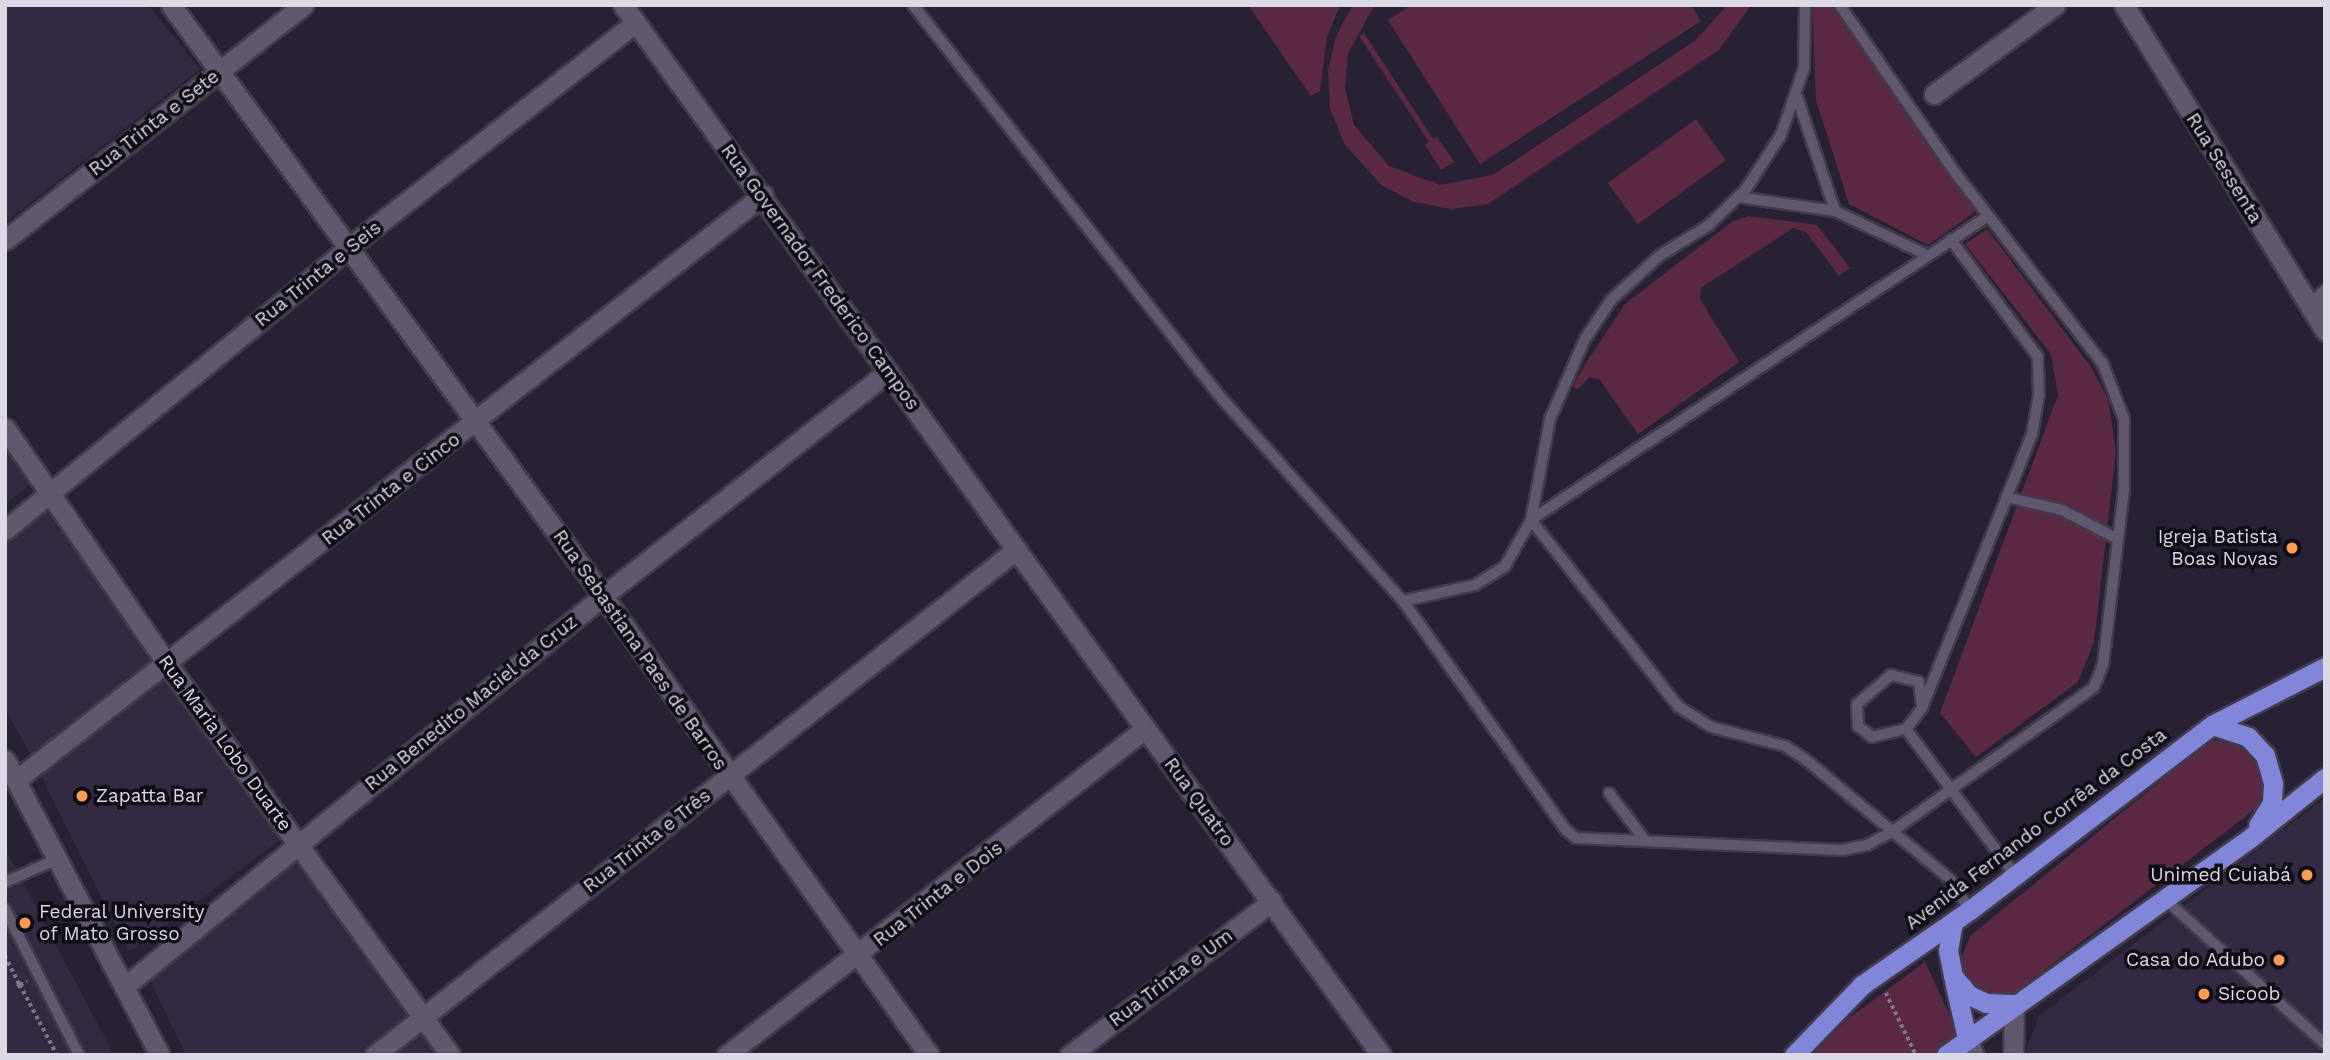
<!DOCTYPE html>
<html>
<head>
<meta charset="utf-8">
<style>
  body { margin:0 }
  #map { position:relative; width:2330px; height:1060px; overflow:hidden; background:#282035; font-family:"Work Sans",sans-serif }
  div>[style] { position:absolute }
  .built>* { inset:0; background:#332943 }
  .green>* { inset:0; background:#5b2944; transform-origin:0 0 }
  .path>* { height:3.5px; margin-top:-1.75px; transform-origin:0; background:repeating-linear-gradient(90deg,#7e7789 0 3.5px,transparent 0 7px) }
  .roads { filter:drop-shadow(2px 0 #423b4c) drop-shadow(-2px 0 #423b4c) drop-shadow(0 2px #423b4c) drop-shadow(0 -2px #423b4c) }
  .service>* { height:10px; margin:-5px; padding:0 5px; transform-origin:5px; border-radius:5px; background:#615870 }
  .minor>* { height:19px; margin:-9.5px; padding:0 9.5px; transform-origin:9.5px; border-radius:9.5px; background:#615870 }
  .tertiary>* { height:19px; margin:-9.5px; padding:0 9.5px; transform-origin:9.5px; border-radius:9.5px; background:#615870 }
  .secondary>* { height:19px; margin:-9.5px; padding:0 9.5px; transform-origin:9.5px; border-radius:9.5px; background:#615870 }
  .trunk>* { height:19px; margin:-9.5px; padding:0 9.5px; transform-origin:9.5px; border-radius:9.5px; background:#8286d9 }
  .dots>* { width:19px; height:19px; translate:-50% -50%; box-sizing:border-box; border:4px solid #0f0c15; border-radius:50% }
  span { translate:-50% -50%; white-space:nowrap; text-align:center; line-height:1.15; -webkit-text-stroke:7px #0f0c15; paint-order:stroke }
  .street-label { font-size:19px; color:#ddd8e6 }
  .poi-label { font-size:19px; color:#ddd8e6 }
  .right { translate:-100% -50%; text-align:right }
  .left { translate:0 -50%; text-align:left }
  .frame { position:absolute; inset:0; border:7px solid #ddd8e6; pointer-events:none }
</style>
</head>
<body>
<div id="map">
  <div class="built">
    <div style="clip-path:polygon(5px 5px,148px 5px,200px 69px,5px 223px)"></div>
    <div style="clip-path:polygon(5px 442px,33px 482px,5px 505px)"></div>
    <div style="clip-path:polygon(48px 502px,162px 666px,35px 762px,5px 709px,5px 536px)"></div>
    <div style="clip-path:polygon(170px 673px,284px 837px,129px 952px,41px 776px)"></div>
    <div style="clip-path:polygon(2325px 798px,2325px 1055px,2024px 1055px,2039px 1016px)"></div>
    <div style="clip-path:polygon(5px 848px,68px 968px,114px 1055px,5px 1055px)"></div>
    <div style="clip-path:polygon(300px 854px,415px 1018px,365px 1055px,186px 1055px,148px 976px)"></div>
    <div style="clip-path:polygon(425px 1022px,447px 1055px,385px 1055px)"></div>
  </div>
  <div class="green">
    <div style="clip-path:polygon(1248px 5px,1340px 5px,1327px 37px,1320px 91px,1311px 96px)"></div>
    <div style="clip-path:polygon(1353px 5px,1375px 5px,1348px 53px,1345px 89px,1354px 125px,1389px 166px,1440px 185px,1493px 175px,1696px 40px,1727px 5px,1751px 5px,1719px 50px,1488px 204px,1451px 209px,1414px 202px,1381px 185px,1344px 143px,1330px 108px,1328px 70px,1337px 34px)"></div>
    <div style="clip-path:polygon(1411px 5px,1691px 5px,1701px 21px,1480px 164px,1388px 20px)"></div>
    <div style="clip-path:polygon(1812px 5px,1833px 5px,1975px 212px,1928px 245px,1849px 204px,1816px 100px)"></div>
    <div style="clip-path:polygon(1364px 33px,1433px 139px,1437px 137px,1454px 162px,1441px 170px,1425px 145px,1429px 142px,1359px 36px)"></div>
    <div style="left:1696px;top:119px;width:51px;height:109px;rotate:54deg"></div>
    <div style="clip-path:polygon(1749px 216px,1817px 225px,1850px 268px,1839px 276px,1806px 232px,1793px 228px,1701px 288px,1700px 299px,1739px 362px,1638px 434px,1599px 379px,1590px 377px,1577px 390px,1573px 386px,1584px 366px,1625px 304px,1733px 221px)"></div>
    <div style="clip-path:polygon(1987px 229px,2091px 367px,2108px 399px,2116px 451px,2094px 642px,2078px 682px,1976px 757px,1940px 713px,2058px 395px,2051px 354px,1965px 244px)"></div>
    <div style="clip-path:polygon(2225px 740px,2244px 744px,2266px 772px,2262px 804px,2013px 994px,1980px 995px,1962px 975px,1959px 964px,1970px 936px,2210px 741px)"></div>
    <div style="clip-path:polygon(1925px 962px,1961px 1040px,1939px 1055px,1812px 1055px,1849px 1018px)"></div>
  </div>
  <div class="path">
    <div style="left:5px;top:956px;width:33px;rotate:63deg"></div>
    <div style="left:20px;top:985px;width:8px;rotate:-30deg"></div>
    <div style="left:17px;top:987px;width:4px;rotate:-34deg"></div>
    <div style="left:20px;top:985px;width:79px;rotate:62.1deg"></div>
    <div style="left:1886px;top:993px;width:69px;rotate:64.2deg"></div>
  </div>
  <div class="roads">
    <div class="service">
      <div style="left:913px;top:5px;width:492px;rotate:51.9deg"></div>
      <div style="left:1216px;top:392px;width:280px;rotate:48.2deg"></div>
      <div style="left:1403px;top:601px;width:281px;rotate:54.6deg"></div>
      <div style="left:1566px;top:830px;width:13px;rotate:39deg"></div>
      <div style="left:1576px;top:838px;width:266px;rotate:2.6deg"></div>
      <div style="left:1842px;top:850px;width:25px;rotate:-11deg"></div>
      <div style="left:1867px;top:845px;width:30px;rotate:-28deg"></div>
      <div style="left:1893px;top:831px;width:247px;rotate:-35.6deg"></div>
      <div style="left:2094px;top:687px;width:24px;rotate:-68deg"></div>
      <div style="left:2103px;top:665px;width:178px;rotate:-83.2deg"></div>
      <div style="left:2124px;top:488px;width:69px;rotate:-90deg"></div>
      <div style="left:2124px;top:419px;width:59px;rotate:-110.9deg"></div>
      <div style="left:2103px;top:364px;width:240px;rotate:-127.7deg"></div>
      <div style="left:1956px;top:174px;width:205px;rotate:-124.5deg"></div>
      <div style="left:1738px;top:197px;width:98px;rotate:8.2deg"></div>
      <div style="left:1835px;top:211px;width:120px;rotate:-108.4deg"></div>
      <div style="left:1835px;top:211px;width:102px;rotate:25.6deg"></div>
      <div style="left:2006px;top:497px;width:57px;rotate:13.1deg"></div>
      <div style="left:2062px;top:510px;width:63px;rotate:27.4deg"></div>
      <div style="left:1403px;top:601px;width:74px;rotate:-12.5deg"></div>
      <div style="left:1475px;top:585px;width:36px;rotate:-32deg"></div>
      <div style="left:1505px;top:566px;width:53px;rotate:-60.5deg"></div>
      <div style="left:1531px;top:520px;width:103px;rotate:-79.3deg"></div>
      <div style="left:1550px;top:419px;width:87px;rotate:-66.4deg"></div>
      <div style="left:1585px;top:339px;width:47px;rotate:-56.3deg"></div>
      <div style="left:1611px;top:300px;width:65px;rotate:-42.5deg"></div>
      <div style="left:1659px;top:256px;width:59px;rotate:-31.8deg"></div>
      <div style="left:1709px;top:225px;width:52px;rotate:-44.2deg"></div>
      <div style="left:1746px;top:189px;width:64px;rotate:-57.1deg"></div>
      <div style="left:1781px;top:135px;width:71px;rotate:-71.1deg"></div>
      <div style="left:1804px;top:68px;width:63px;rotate:-89.1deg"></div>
      <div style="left:1891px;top:675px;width:29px;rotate:14deg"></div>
      <div style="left:1919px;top:682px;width:26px;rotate:83deg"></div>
      <div style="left:1922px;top:708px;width:26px;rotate:127deg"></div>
      <div style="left:1906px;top:729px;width:35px;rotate:167deg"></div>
      <div style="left:1872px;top:737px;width:18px;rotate:-142deg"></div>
      <div style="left:1858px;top:726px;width:22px;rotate:-93deg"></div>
      <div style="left:1857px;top:704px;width:45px;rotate:-40.5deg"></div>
      <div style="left:1922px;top:708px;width:294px;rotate:-68.1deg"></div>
      <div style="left:2032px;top:435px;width:42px;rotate:-80.3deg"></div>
      <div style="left:2039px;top:394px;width:37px;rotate:-92deg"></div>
      <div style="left:2038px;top:357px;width:146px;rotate:-126.6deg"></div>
      <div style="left:1906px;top:729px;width:182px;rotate:53.3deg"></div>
      <div style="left:1609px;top:793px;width:58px;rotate:52.7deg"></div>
      <div style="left:5px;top:882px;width:58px;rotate:-23.5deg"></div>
      <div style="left:2165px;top:899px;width:216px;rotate:42.2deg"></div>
      <div style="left:5px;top:909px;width:164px;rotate:63.1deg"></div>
      <div style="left:1970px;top:910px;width:37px;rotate:-123deg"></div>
      <div style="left:1950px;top:879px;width:188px;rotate:-140.4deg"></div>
      <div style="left:1805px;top:759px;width:24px;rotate:-147deg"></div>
      <div style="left:1785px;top:746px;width:76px;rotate:-165.6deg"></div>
      <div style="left:1711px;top:727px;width:39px;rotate:-148deg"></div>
      <div style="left:1678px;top:706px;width:237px;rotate:-128.3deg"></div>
      <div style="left:1531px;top:520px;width:549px;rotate:-33.63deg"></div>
    </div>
    <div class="minor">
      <div style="left:171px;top:5px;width:732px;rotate:53.83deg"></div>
      <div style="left:603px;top:596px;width:563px;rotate:54.62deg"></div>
      <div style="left:623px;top:5px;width:1295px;rotate:54.17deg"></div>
      <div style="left:2124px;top:5px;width:383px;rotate:58.3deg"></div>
      <div style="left:1934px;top:94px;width:150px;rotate:-36.3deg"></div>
      <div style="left:5px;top:240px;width:380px;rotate:-38.2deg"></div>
      <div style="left:2311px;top:309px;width:20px;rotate:-45deg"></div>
      <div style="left:5px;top:428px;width:288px;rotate:55.5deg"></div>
      <div style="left:168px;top:665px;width:481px;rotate:54.1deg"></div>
      <div style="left:5px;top:530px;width:445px;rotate:-39.4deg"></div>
      <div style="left:349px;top:247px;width:363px;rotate:-38.1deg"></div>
      <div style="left:16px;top:780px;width:949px;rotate:-38.07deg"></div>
      <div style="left:124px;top:987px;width:618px;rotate:-39.22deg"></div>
      <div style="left:603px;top:596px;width:362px;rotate:-38.2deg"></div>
      <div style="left:375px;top:1055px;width:817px;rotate:-38.24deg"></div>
      <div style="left:727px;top:1055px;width:531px;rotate:-37.97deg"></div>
      <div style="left:1070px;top:1055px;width:254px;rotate:-37.3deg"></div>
    </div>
    <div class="tertiary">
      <div style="left:5px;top:760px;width:333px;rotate:62.3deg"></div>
    </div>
    <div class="secondary">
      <div style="left:1967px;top:1038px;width:18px;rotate:68deg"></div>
      <div style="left:2013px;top:1055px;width:51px;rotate:-88.9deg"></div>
    </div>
    <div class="trunk">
      <div style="left:2212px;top:725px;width:38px;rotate:18deg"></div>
      <div style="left:2248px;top:737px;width:25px;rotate:47deg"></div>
      <div style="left:2265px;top:755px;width:29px;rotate:74deg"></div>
      <div style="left:2273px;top:783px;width:20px;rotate:93deg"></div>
      <div style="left:2272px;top:803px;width:26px;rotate:122deg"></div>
      <div style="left:1953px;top:922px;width:28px;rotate:100deg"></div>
      <div style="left:1948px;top:950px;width:26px;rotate:79deg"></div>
      <div style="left:1953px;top:976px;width:25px;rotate:50deg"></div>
      <div style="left:1969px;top:995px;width:19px;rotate:25deg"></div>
      <div style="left:1986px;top:1003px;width:28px;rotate:2deg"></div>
      <div style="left:1954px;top:981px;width:58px;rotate:77.2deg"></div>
      <div style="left:1794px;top:1055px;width:98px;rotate:-45.8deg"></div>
      <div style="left:1862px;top:985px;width:131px;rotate:-34.8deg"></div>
      <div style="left:1970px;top:910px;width:305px;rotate:-37.4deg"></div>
      <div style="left:2212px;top:725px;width:127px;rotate:-27.2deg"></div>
      <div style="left:1946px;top:1055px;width:374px;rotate:-35.5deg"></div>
      <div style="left:2250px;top:838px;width:96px;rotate:-38.7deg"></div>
    </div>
  </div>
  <div class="dots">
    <div style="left:2292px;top:548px;background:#fc9d53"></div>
    <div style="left:82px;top:796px;background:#fc9d53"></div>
    <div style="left:2307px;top:875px;background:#fc9d53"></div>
    <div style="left:25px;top:923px;background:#fc9d53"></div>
    <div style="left:2279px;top:960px;background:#fc9d53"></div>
    <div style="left:2204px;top:994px;background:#fc9d53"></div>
  </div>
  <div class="street-label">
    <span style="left:154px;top:123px;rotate:-38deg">Rua Trinta e Sete</span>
    <span style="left:2224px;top:168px;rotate:58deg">Rua Sessenta</span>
    <span style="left:318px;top:274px;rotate:-39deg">Rua Trinta e Seis</span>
    <span style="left:820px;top:277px;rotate:54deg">Rua Governador Frederico Campos</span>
    <span style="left:391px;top:489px;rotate:-38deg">Rua Trinta e Cinco</span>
    <span style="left:640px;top:650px;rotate:55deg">Rua Sebastiana Paes de Barros</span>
    <span style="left:471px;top:703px;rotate:-39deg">Rua Benedito Maciel da Cruz</span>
    <span style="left:225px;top:743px;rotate:54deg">Rua Maria Lobo Duarte</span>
    <span style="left:1199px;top:802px;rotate:54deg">Rua Quatro</span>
    <span style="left:2036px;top:829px;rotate:-37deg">Avenida Fernando Corrêa da Costa</span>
    <span style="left:647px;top:841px;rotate:-38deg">Rua Trinta e Três</span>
    <span style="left:938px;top:894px;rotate:-38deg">Rua Trinta e Dois</span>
    <span style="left:1171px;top:978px;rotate:-37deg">Rua Trinta e Um</span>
  </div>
  <div class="poi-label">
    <span class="right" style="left:2278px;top:548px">Igreja Batista<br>Boas Novas</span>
    <span class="left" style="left:96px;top:796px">Zapatta Bar</span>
    <span class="right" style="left:2291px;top:875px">Unimed Cuiabá</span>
    <span class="left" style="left:39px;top:923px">Federal University<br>of Mato Grosso</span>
    <span class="right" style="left:2265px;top:960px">Casa do Adubo</span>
    <span class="left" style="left:2218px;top:994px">Sicoob</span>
  </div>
  <div class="frame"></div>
</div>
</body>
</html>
